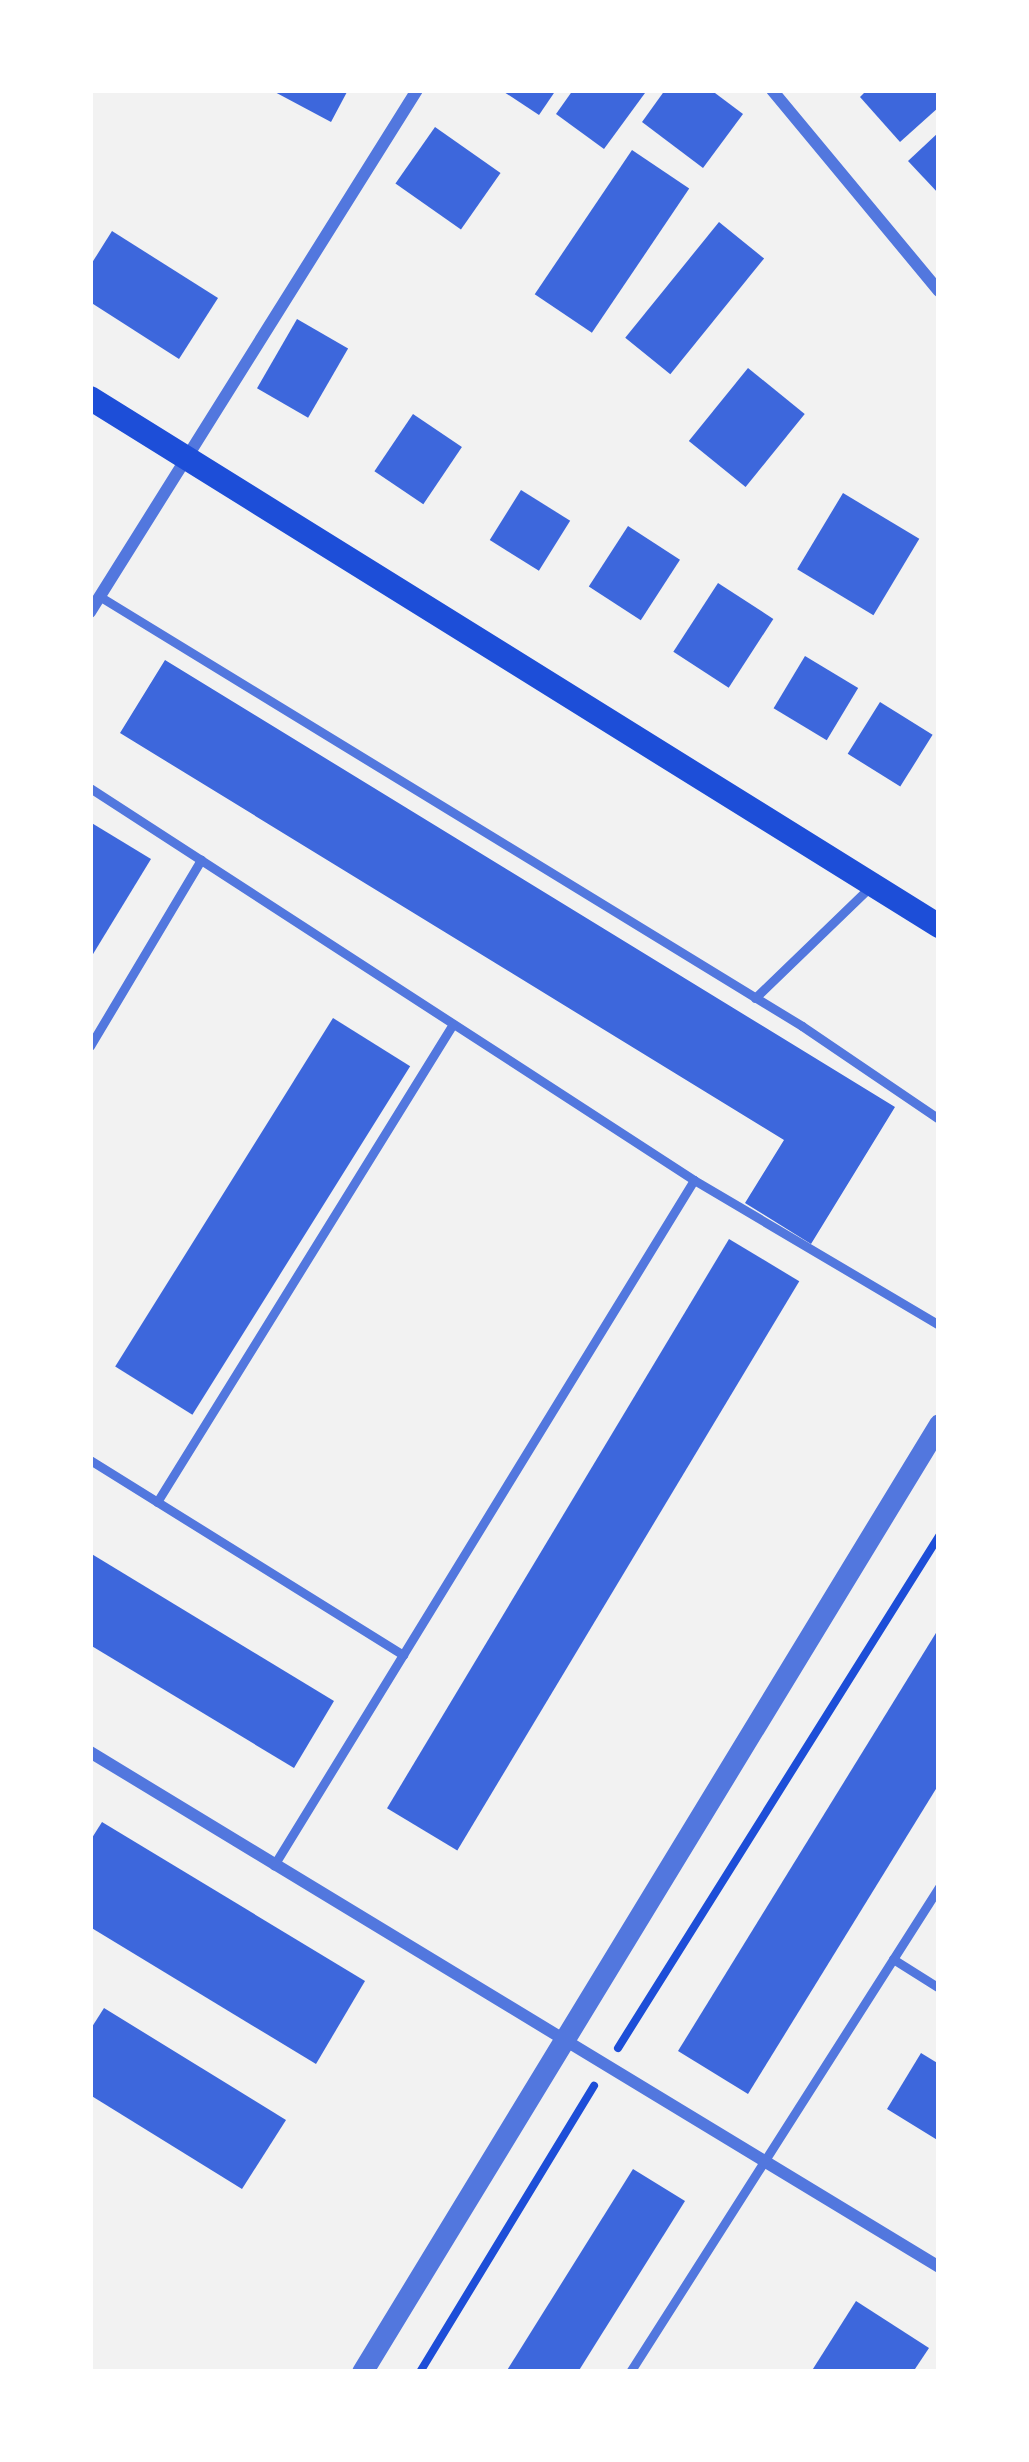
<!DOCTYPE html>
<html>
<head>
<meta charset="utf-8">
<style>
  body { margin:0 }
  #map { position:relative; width:1029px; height:2462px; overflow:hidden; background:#f2f2f2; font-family:"Alegreya Sans",sans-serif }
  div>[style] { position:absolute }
  .building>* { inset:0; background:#3d67dc; transform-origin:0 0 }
  .path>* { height:8px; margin:-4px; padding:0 4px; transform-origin:4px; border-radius:4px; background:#1d4ed8 }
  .service>* { height:9px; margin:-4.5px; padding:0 4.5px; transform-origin:4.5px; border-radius:4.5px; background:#5277de }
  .minor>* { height:12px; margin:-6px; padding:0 6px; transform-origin:6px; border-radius:6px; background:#5277de }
  .tertiary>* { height:21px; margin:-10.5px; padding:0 10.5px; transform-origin:10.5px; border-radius:10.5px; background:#5277de }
  .secondary>* { height:24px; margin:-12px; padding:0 12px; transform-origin:12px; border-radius:12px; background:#1d4ed8 }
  span { translate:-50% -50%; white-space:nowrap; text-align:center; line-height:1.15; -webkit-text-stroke:12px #fff; paint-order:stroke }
  .frame { position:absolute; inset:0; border:93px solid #fff; pointer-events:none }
</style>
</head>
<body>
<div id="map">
  <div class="building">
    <div style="clip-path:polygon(271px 90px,348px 90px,331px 122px)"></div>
    <div style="clip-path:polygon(501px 90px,556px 90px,539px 115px)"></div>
    <div style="clip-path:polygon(573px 90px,641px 90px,645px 93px,604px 149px,556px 114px)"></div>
    <div style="clip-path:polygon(665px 90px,711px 90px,743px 114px,703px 168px,642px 122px)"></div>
    <div style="clip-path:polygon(867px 90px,939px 90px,939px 107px,900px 142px,860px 97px)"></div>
    <div style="left:435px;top:127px;width:80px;height:69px;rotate:35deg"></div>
    <div style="clip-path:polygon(939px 132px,939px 194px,908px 161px)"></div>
    <div style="left:632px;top:150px;width:69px;height:174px;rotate:34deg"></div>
    <div style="left:719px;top:222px;width:58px;height:149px;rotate:39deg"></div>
    <div style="clip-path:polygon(112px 231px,218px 298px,179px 359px,90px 302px,90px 266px)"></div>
    <div style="left:297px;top:319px;width:59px;height:80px;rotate:30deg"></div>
    <div style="left:748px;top:368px;width:73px;height:94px;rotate:39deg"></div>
    <div style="left:413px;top:414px;width:59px;height:69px;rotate:34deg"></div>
    <div style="left:521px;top:490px;width:58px;height:59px;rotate:32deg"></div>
    <div style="left:843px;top:493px;width:89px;height:89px;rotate:31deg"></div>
    <div style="left:628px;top:526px;width:62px;height:72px;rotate:33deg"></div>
    <div style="left:718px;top:583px;width:66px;height:82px;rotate:33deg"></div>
    <div style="left:805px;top:656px;width:62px;height:61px;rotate:31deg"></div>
    <div style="clip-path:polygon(165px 660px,895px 1107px,811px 1244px,745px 1203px,784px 1140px,120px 733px)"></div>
    <div style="left:880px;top:702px;width:62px;height:61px;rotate:32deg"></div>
    <div style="clip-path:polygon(90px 822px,151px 859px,90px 959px)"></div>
    <div style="left:333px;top:1018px;width:91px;height:411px;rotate:32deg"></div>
    <div style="left:729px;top:1239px;width:82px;height:664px;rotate:31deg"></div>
    <div style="clip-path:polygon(90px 1553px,334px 1701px,294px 1768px,90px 1645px)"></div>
    <div style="clip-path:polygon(939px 1628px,939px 1784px,748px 2094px,678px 2051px)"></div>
    <div style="clip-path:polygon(102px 1822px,365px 1981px,316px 2064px,90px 1927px,90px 1841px)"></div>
    <div style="clip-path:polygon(104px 2008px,286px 2120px,242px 2189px,90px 2095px,90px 2030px)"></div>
    <div style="clip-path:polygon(921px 2053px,939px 2064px,939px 2141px,887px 2109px)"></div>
    <div style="clip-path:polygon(633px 2169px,685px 2201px,578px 2372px,506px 2372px)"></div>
    <div style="clip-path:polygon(856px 2301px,929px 2348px,913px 2372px,811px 2372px)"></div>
  </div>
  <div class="path">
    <div style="left:618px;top:2048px;width:604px;rotate:-57.91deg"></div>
    <div style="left:420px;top:2372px;width:335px;rotate:-58.7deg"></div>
  </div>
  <div class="service">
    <div style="left:99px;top:596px;width:824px;rotate:31.45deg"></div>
    <div style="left:802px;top:1026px;width:166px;rotate:34.2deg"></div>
    <div style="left:90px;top:788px;width:720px;rotate:32.98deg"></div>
    <div style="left:694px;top:1180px;width:804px;rotate:121.51deg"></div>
    <div style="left:755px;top:998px;width:158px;rotate:-44deg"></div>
    <div style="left:90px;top:1046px;width:217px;rotate:-59.2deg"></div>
    <div style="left:694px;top:1180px;width:285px;rotate:30.6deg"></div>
    <div style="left:90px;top:1460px;width:369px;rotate:31.9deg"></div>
    <div style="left:157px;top:1502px;width:562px;rotate:-58.23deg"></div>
    <div style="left:893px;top:1959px;width:54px;rotate:32.2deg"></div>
    <div style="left:630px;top:2372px;width:575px;rotate:-57.5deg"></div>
  </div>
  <div class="minor">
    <div style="left:772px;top:90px;width:261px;rotate:50.3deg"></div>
    <div style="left:90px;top:612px;width:616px;rotate:-57.94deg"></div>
    <div style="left:90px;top:1752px;width:993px;rotate:31.24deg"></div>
  </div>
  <div class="tertiary">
    <div style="left:362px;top:2372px;width:1110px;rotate:-58.67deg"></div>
  </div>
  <div class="secondary">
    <div style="left:90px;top:398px;width:1000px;rotate:31.88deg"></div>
  </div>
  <div class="frame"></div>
</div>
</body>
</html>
